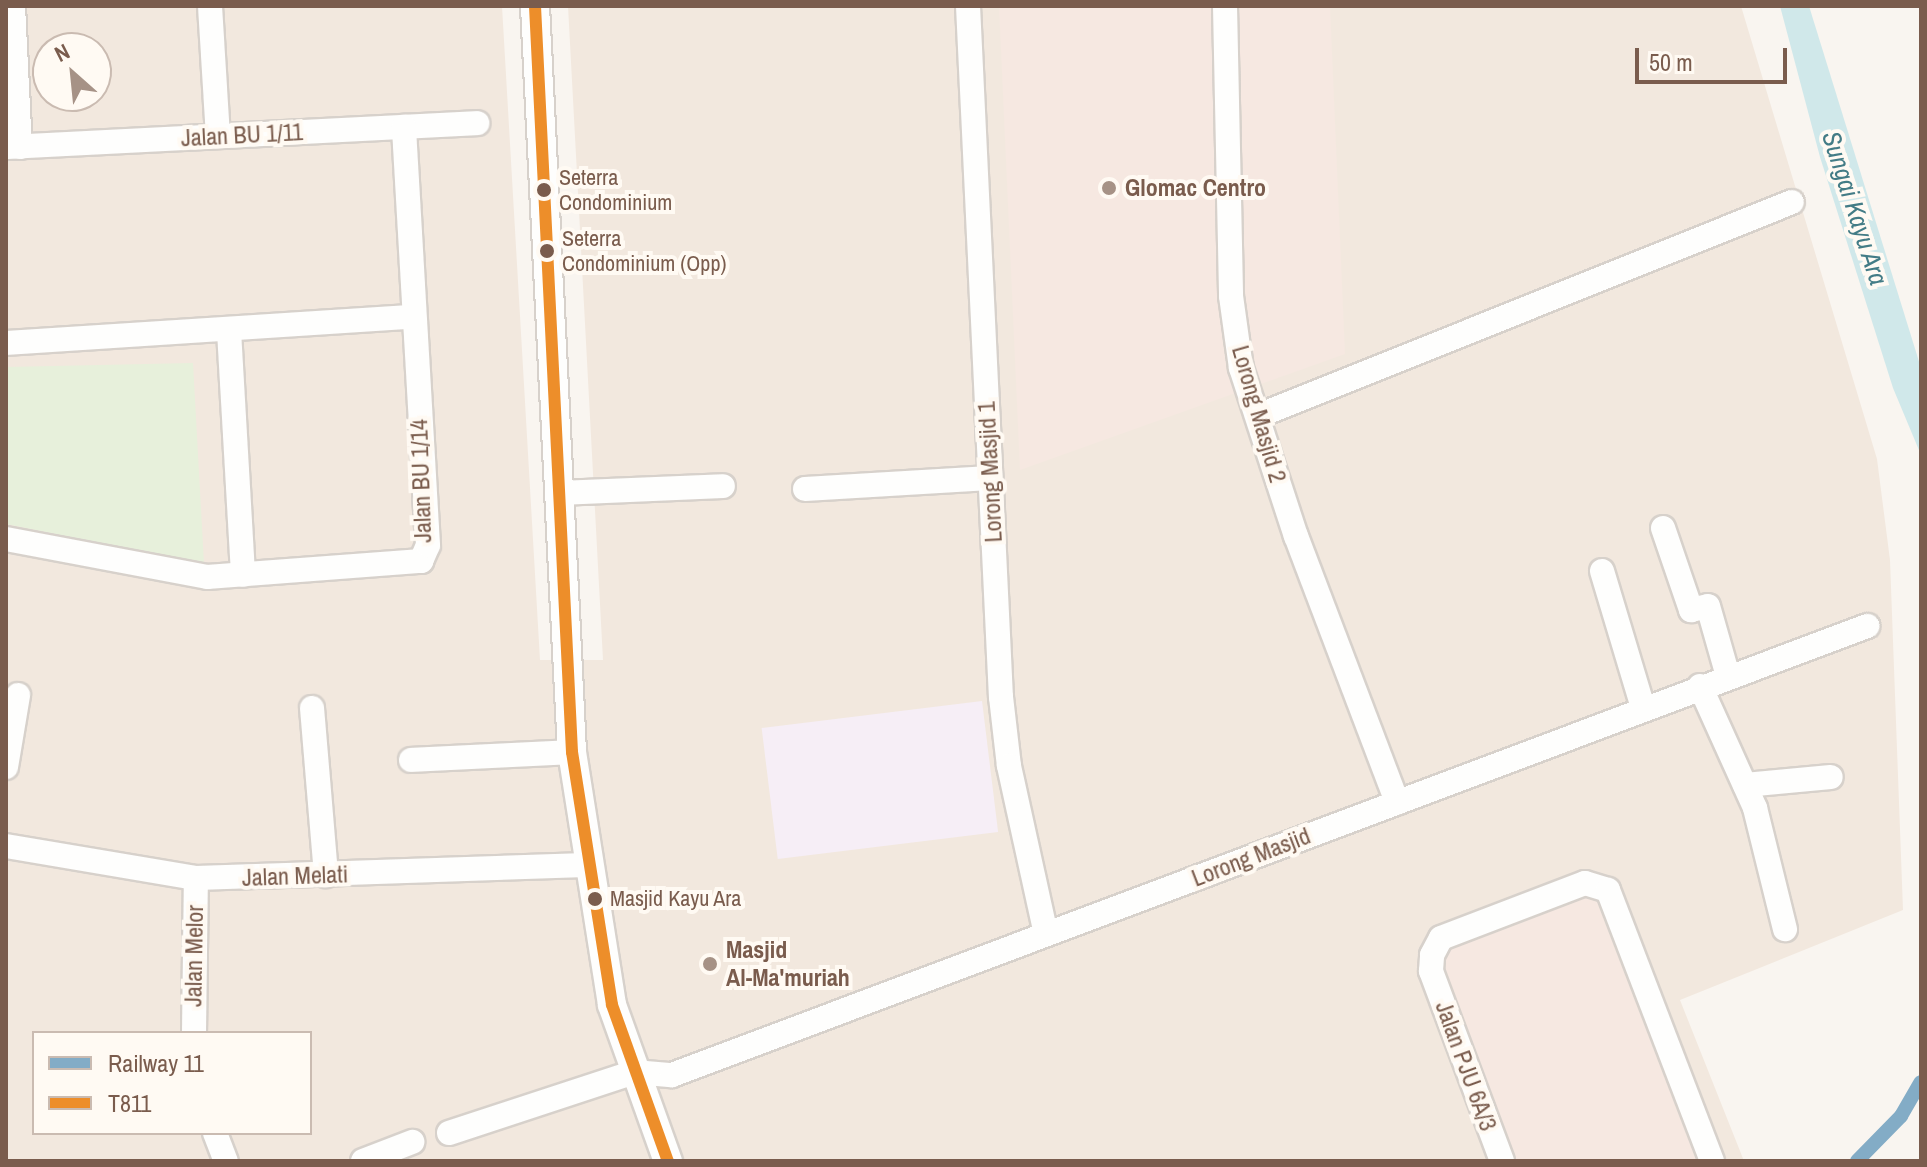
<!DOCTYPE html>
<html>
<head>
<meta charset="utf-8">
<style>
  body { margin:0 }
  #map { position:relative; width:1927px; height:1167px; overflow:hidden; background:#f9f5f0; font-family:"Archivo Narrow",sans-serif }
  div>[style] { position:absolute }
  .residential>* { inset:0; background:#f2e8de }
  .commercial>* { inset:0; background:#f6e8e1 }
  .education>* { inset:0; background:#f6eef6; transform-origin:0 0 }
  .green>* { inset:0; background:#e7f0db }
  .water>* { inset:0; background:#d0e8ea }
  .roads { filter:drop-shadow(2px 0 #d7d1cb) drop-shadow(-2px 0 #d7d1cb) drop-shadow(0 2px #d7d1cb) drop-shadow(0 -2px #d7d1cb) }
  .minor>* { height:24px; margin:-12px; padding:0 12px; transform-origin:12px; border-radius:12px; background:#fefefd }
  .tertiary>* { height:28px; margin:-14px; padding:0 14px; transform-origin:14px; border-radius:14px; background:#fefefd }
  .bus-1>* { height:12px; margin:-6px; padding:0 6px; transform-origin:6px; border-radius:6px; background:#ed8e2a }
  .rail-1>* { height:14px; margin:-7px; padding:0 7px; transform-origin:7px; border-radius:7px; background:#83acc6 }
  .dots>* { width:22px; height:22px; translate:-50% -50%; box-sizing:border-box; border:4px solid #fffaf3; border-radius:50% }
  span { translate:-50% -50%; white-space:nowrap; text-align:center; line-height:1.15; -webkit-text-stroke:8px #fffaf3; paint-order:stroke }
  .bus-label { font-size:22px; color:#7a5c4d }
  .left { translate:0 -50%; text-align:left }
  .street-label { font-size:24px; color:#7a5c4d }
  .poi-label { font-size:24px; color:#7a5c4d; font-weight:700 }
  .water-label { font-size:26px; color:#437c86; font-style:italic }
  .frame { position:absolute; inset:0; border:8px solid #7a5c4d; pointer-events:none }
  .legend { position:absolute; left:32px; top:1031px; width:280px; height:104px; box-sizing:border-box; background:#fffaf3; border:2px solid #cabbb1; margin:0; padding:10px 14px; list-style:none; font-size:24px; color:#7a5c4d }
  .legend li { display:flex; align-items:center; gap:16px; height:40px }
  .legend b { width:40px; border:2px solid #cabbb1 }
  .north { position:absolute; left:32px; top:32px; width:80px; height:80px; box-sizing:border-box; background:#fffaf3; border:2px solid #cabbb1; border-radius:50%; rotate:333deg; font-size:22px; font-weight:700; line-height:32px; text-align:center; color:#7a5c4d }
  .north::after { content:''; display:block; margin:auto; width:28px; height:36px; background:#a69286; clip-path:polygon(50% 0,100% 100%,50% 72%,0 100%) }
  .scale { position:absolute; left:1635px; top:48px; width:152px; height:36px; box-sizing:border-box; border:4px solid #7a5c4d; border-top:0; padding-left:10px; font-size:24px; line-height:28px; white-space:nowrap; color:#7a5c4d; -webkit-text-stroke:6px #fffaf3; paint-order:stroke }
</style>
</head>
<body>
<div id="map">
  <div class="residential">
    <div style="clip-path:polygon(evenodd,6px 6px,502px 6px,540px 660px,603px 660px,568px 6px,1741px 6px,1877px 459px,1890px 560px,1903px 910px,1680px 1000px,1744px 1161px,6px 1161px,6px 6px,48px 48px,96px 48px,96px 96px,48px 96px,48px 48px,6px 6px,34px 1033px,310px 1033px,310px 1133px,34px 1133px,34px 1033px)"></div>
  </div>
  <div class="commercial">
    <div style="clip-path:polygon(999px 6px,1330px 6px,1345px 354px,1020px 470px)"></div>
    <div style="clip-path:polygon(1615px 884px,1720px 1161px,1491px 1161px,1416px 963px)"></div>
  </div>
  <div class="education">
    <div style="left:982px;top:701px;width:132px;height:222px;rotate:83deg"></div>
  </div>
  <div class="green">
    <div style="clip-path:polygon(193px 363px,204px 564px,6px 524px,6px 367px)"></div>
  </div>
  <div class="water">
    <div style="clip-path:polygon(1780px 6px,1809px 6px,1921px 368px,1921px 455px,1893px 388px,1820px 157px)"></div>
  </div>
  <div class="roads">
    <div class="minor">
      <div style="left:13px;top:6px;width:141px;rotate:87.2deg"></div>
      <div style="left:210px;top:6px;width:130px;rotate:86.5deg"></div>
      <div style="left:968px;top:6px;width:692px;rotate:87.27deg"></div>
      <div style="left:1001px;top:697px;width:69px;rotate:83.4deg"></div>
      <div style="left:1009px;top:766px;width:172px;rotate:77.6deg"></div>
      <div style="left:1225px;top:6px;width:290px;rotate:88.8deg"></div>
      <div style="left:1231px;top:296px;width:73px;rotate:82.1deg"></div>
      <div style="left:1241px;top:368px;width:177px;rotate:71.9deg"></div>
      <div style="left:1296px;top:536px;width:285px;rotate:69.2deg"></div>
      <div style="left:6px;top:147px;width:472px;rotate:-2.9deg"></div>
      <div style="left:229px;top:331px;width:244px;rotate:86.7deg"></div>
      <div style="left:6px;top:343px;width:408px;rotate:-3.7deg"></div>
      <div style="left:1258px;top:416px;width:575px;rotate:-21.84deg"></div>
      <div style="left:805px;top:489px;width:185px;rotate:-3.4deg"></div>
      <div style="left:559px;top:493px;width:164px;rotate:-2.4deg"></div>
      <div style="left:1663px;top:528px;width:87px;rotate:71.1deg"></div>
      <div style="left:1691px;top:610px;width:17px;rotate:-13deg"></div>
      <div style="left:1708px;top:606px;width:73px;rotate:74.1deg"></div>
      <div style="left:6px;top:539px;width:205px;rotate:10.7deg"></div>
      <div style="left:207px;top:577px;width:215px;rotate:-4.3deg"></div>
      <div style="left:421px;top:561px;width:17px;rotate:-66deg"></div>
      <div style="left:428px;top:545px;width:419px;rotate:-93.3deg"></div>
      <div style="left:1602px;top:571px;width:143px;rotate:73.3deg"></div>
      <div style="left:1700px;top:686px;width:134px;rotate:65.7deg"></div>
      <div style="left:1755px;top:808px;width:125px;rotate:76.1deg"></div>
      <div style="left:312px;top:708px;width:168px;rotate:85.2deg"></div>
      <div style="left:411px;top:760px;width:161px;rotate:-2.8deg"></div>
      <div style="left:6px;top:767px;width:73px;rotate:-80.5deg"></div>
      <div style="left:1745px;top:785px;width:86px;rotate:-5.3deg"></div>
      <div style="left:6px;top:846px;width:193px;rotate:9.6deg"></div>
      <div style="left:196px;top:878px;width:390px;rotate:-1.9deg"></div>
      <div style="left:194px;top:1033px;width:155px;rotate:-89.3deg"></div>
      <div style="left:215px;top:1133px;width:30px;rotate:69deg"></div>
      <div style="left:449px;top:1133px;width:195px;rotate:-18.2deg"></div>
      <div style="left:634px;top:1072px;width:38px;rotate:5deg"></div>
      <div style="left:672px;top:1075px;width:1277px;rotate:-20.59deg"></div>
      <div style="left:363px;top:1161px;width:53px;rotate:-21.2deg"></div>
      <div style="left:1502px;top:1161px;width:203px;rotate:-110.5deg"></div>
      <div style="left:1431px;top:971px;width:16px;rotate:-86deg"></div>
      <div style="left:1432px;top:955px;width:19px;rotate:-62deg"></div>
      <div style="left:1441px;top:938px;width:154px;rotate:-20.9deg"></div>
      <div style="left:1585px;top:883px;width:24px;rotate:17deg"></div>
      <div style="left:1608px;top:890px;width:290px;rotate:69deg"></div>
    </div>
    <div class="tertiary">
      <div style="left:535px;top:6px;width:747px;rotate:87.16deg"></div>
      <div style="left:572px;top:752px;width:256px;rotate:81deg"></div>
      <div style="left:612px;top:1005px;width:166px;rotate:70.3deg"></div>
    </div>
  </div>
  <div class="bus-1">
    <div style="left:535px;top:6px;width:747px;rotate:87.16deg"></div>
    <div style="left:572px;top:752px;width:256px;rotate:81deg"></div>
    <div style="left:612px;top:1005px;width:166px;rotate:70.3deg"></div>
  </div>
  <div class="rail-1">
    <div style="left:1857px;top:1161px;width:63px;rotate:-45.6deg"></div>
    <div style="left:1901px;top:1116px;width:39px;rotate:-60deg"></div>
  </div>
  <div class="dots">
    <div style="left:1109px;top:188px;background:#a69286"></div>
    <div style="left:544px;top:190px;background:#7a5c4d"></div>
    <div style="left:547px;top:251px;background:#7a5c4d"></div>
    <div style="left:595px;top:899px;background:#7a5c4d"></div>
    <div style="left:710px;top:964px;background:#a69286"></div>
  </div>
  <div class="bus-label">
    <span class="left" style="left:559px;top:190px">Seterra<br>Condominium</span>
    <span class="left" style="left:562px;top:251px">Seterra<br>Condominium (Opp)</span>
    <span class="left" style="left:610px;top:899px">Masjid Kayu Ara</span>
  </div>
  <div class="street-label">
    <span style="left:242px;top:135px;rotate:-3deg">Jalan BU 1/11</span>
    <span style="left:1259px;top:414px;rotate:74deg">Lorong Masjid 2</span>
    <span style="left:990px;top:472px;rotate:-93deg">Lorong Masjid 1</span>
    <span style="left:421px;top:481px;rotate:-92deg">Jalan BU 1/14</span>
    <span style="left:1251px;top:857px;rotate:-21deg">Lorong Masjid</span>
    <span style="left:295px;top:876px;rotate:-2deg">Jalan Melati</span>
    <span style="left:194px;top:956px;rotate:-89deg">Jalan Melor</span>
    <span style="left:1466px;top:1066px;rotate:70deg">Jalan PJU 6A/3</span>
  </div>
  <div class="poi-label">
    <span class="left" style="left:1125px;top:188px">Glomac Centro</span>
    <span class="left" style="left:726px;top:964px">Masjid<br>Al-Ma'muriah</span>
  </div>
  <div class="water-label">
    <span style="left:1855px;top:208px;rotate:72deg">Sungai Kayu Ara</span>
  </div>
  <div class="frame"></div>
  <ul class="legend">
  <li><b style="height:10px;background:#83acc6"></b>Railway 11</li>
  <li><b style="height:10px;background:#ed8e2a"></b>T811</li>
  </ul>
  <div class="north">N</div>
  <div class="scale">50 m</div>
</div>
</body>
</html>
